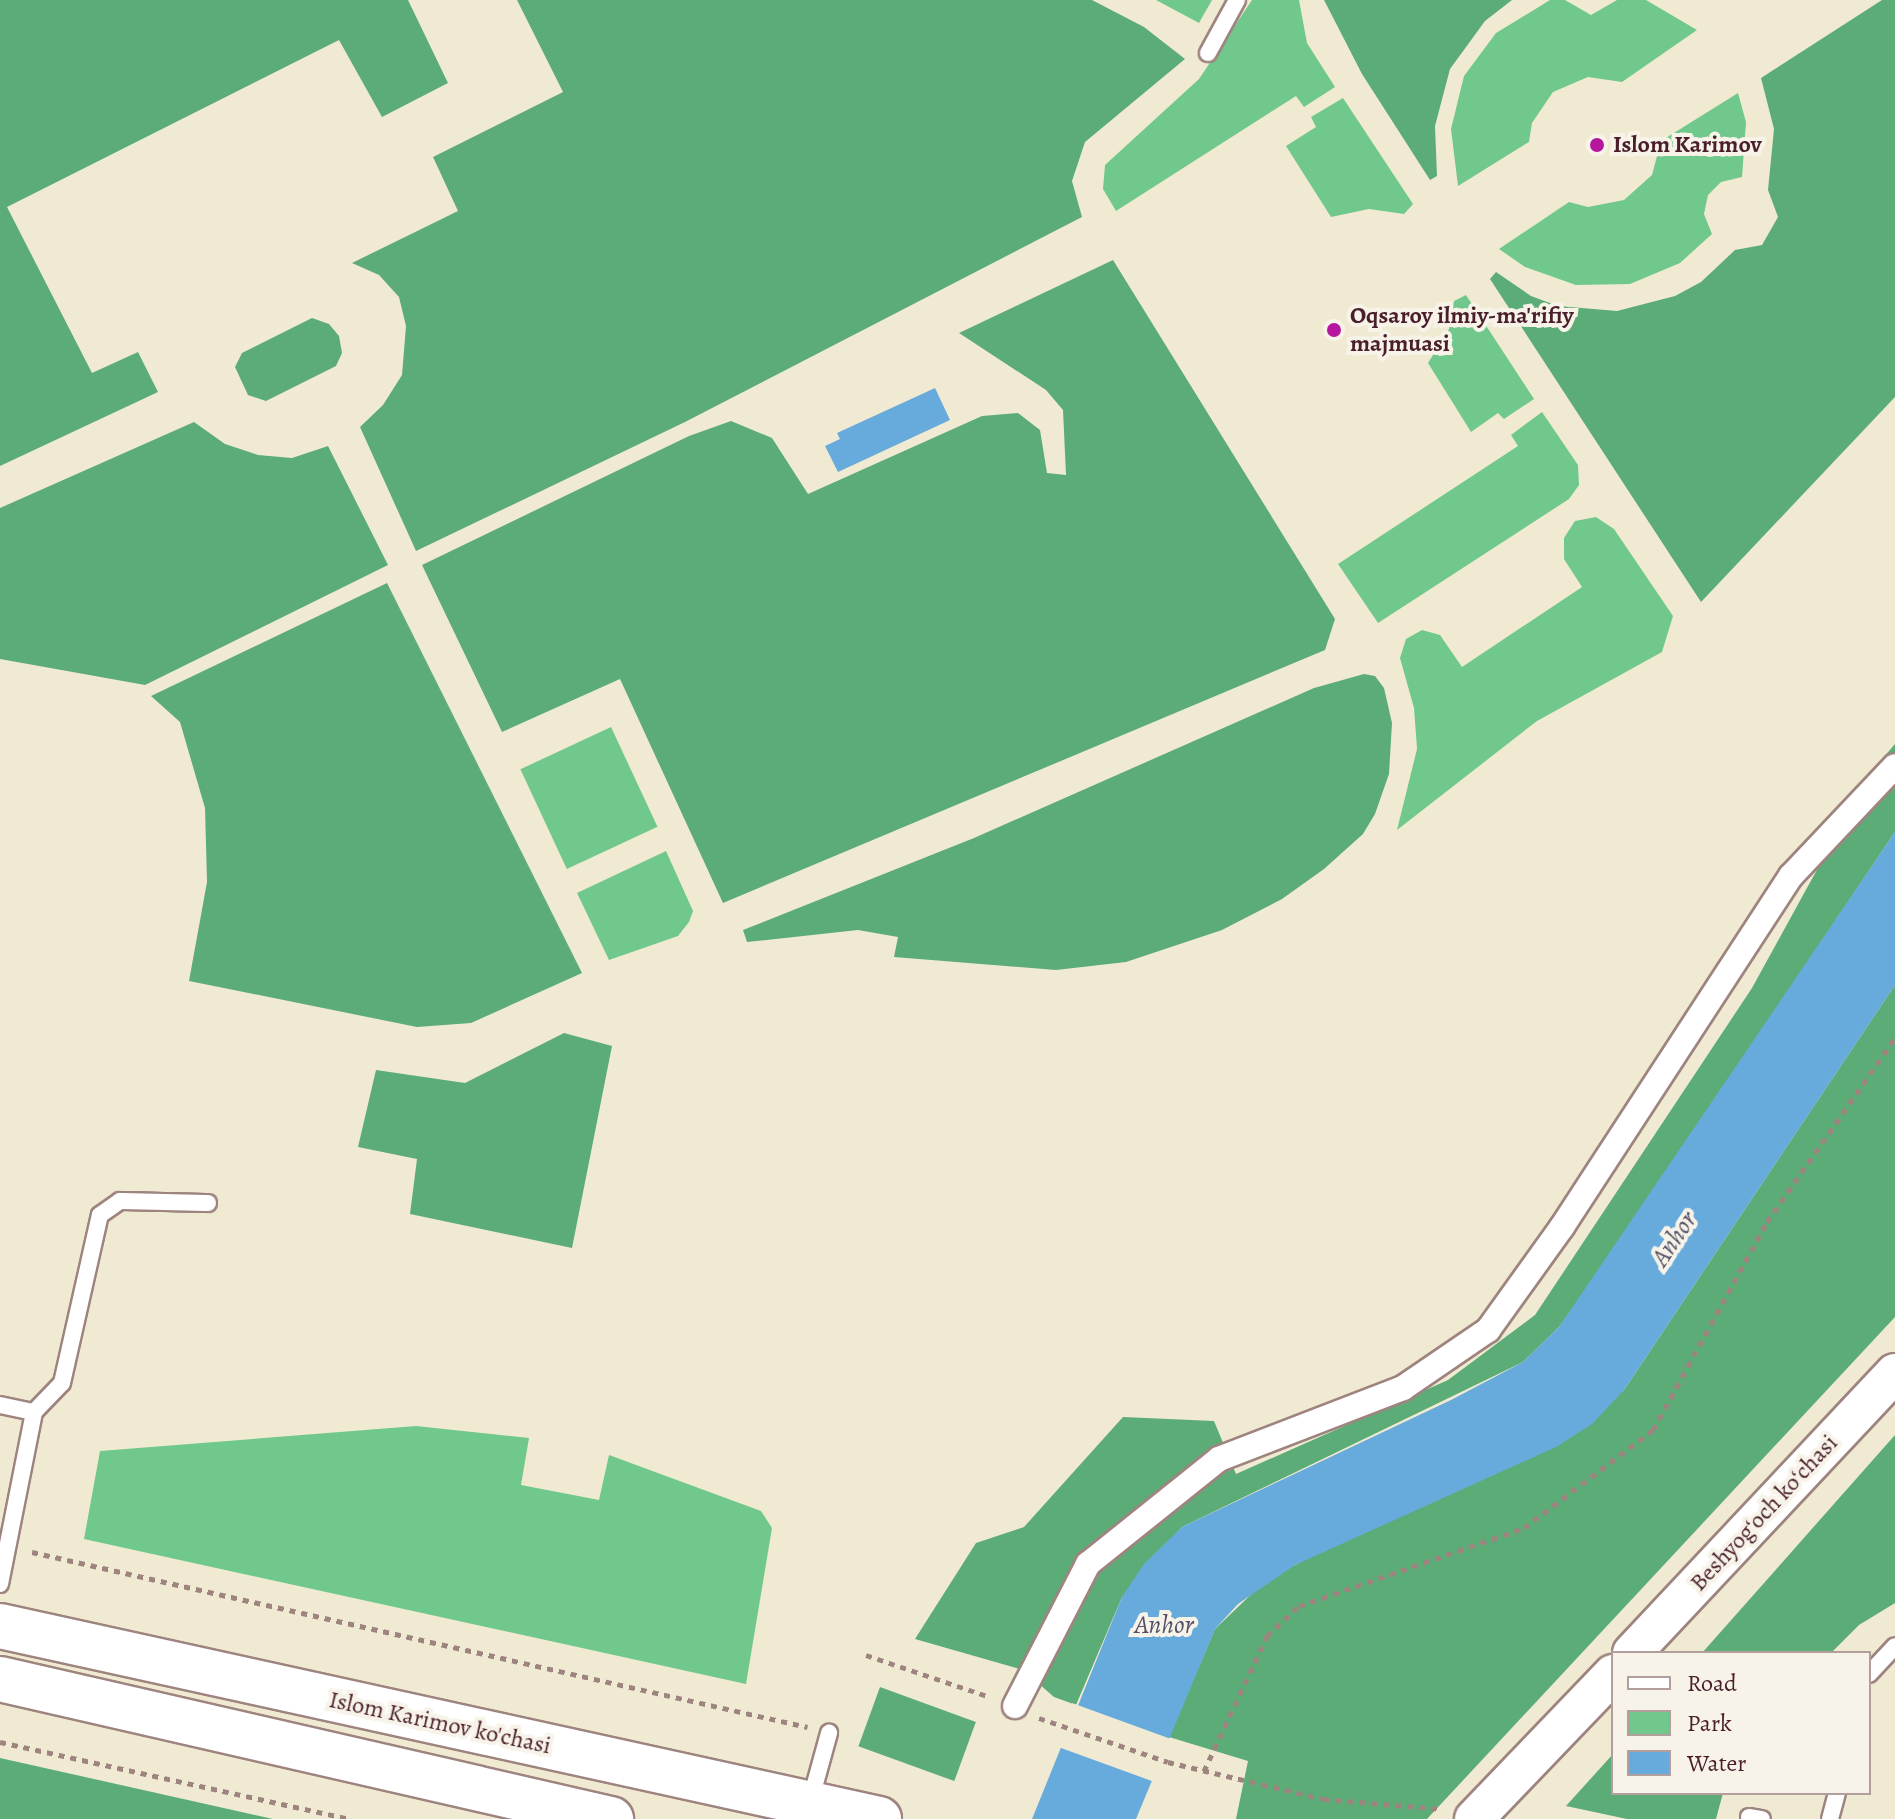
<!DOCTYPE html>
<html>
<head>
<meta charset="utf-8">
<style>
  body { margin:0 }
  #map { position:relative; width:1895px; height:1819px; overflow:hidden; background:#f1ead3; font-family:Alegreya,serif }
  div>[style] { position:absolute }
  .green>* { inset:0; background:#71c88d; transform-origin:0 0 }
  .forest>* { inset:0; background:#5cac78; transform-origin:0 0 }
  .water>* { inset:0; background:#67abdc }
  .pier>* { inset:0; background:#f1ead3; transform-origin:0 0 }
  .path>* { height:5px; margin-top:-2.5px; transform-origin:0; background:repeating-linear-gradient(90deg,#9e847f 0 6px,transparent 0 12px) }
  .roads { filter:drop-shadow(2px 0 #9e847f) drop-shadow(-2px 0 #9e847f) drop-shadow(0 2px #9e847f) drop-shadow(0 -2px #9e847f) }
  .service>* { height:16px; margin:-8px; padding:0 8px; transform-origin:8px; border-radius:8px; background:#fff }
  .pedestrian>* { height:24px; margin:-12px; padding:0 12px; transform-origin:12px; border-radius:12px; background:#fff }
  .tertiary>* { height:38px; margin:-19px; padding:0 19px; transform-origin:19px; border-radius:19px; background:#fff }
  .primary>* { height:44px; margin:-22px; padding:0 22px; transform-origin:22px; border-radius:22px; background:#fff }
  .dots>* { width:22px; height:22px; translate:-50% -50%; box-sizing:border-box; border:4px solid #f7f3e8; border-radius:50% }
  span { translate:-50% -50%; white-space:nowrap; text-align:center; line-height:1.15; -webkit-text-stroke:8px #f7f3e8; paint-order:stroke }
  .poi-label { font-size:24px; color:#4a1f2b; font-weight:700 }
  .left { translate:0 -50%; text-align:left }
  .street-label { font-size:24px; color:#4a1f2b }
  .water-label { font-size:26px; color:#545069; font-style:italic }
  .legend { position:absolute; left:1611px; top:1651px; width:260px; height:144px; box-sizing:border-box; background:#f7f3e8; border:2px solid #b29e9c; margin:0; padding:10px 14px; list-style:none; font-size:24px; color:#4a1f2b }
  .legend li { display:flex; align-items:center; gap:16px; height:40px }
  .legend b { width:40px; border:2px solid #b29e9c }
</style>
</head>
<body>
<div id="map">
  <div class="green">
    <div style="clip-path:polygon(1156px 0,1212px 0,1199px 23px)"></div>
    <div style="clip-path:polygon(1252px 0,1299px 0,1307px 43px,1335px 87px,1304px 107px,1296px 96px,1116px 211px,1103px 189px,1105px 165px,1199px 79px)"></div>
    <div style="clip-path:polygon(1550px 0,1565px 0,1591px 15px,1617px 0,1646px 0,1697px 30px,1622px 82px,1588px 77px,1553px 92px,1532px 123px,1529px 142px,1458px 186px,1451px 129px,1464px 76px,1496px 33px)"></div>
    <div style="clip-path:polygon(1738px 93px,1746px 122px,1742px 177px,1721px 182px,1708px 195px,1704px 214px,1712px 234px,1680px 263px,1630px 284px,1576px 285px,1525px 267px,1499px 249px,1569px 202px,1588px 207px,1624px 200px,1652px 175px,1661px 141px)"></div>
    <div style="clip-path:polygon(1343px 98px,1413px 204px,1404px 214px,1369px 209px,1331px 217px,1286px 146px,1316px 127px,1311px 117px)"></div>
    <div style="clip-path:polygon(1466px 295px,1534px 399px,1504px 419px,1498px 413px,1471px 432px,1428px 363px,1449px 329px,1454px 301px)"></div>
    <div style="clip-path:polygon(1542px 412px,1578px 465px,1579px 485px,1569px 499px,1378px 623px,1338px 564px,1518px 446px,1511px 435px)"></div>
    <div style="clip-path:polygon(1596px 517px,1614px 529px,1673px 616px,1662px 652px,1537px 721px,1397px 830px,1417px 749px,1414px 708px,1400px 658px,1406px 639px,1422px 630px,1440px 635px,1462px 667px,1582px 587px,1564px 559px,1564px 538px,1575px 521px)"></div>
    <div style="left:611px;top:727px;width:110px;height:100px;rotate:65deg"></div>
    <div style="clip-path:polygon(666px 851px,693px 911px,689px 922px,678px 936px,609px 960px,577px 893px)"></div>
    <div style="clip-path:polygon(416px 1426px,529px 1438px,521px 1485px,599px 1500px,609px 1455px,761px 1511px,772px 1528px,746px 1684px,84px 1539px,100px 1451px)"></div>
  </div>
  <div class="forest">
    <div style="clip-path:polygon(0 0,408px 0,448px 83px,382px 117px,339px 40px,7px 207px,92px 373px,138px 352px,158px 392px,0 466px)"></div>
    <div style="clip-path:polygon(517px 0,1092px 0,1144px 27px,1185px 59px,1085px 142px,1072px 181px,1082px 217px,685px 422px,416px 551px,360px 427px,383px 405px,402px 375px,406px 326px,399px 297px,379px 275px,352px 263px,458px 211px,433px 157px,563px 92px)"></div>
    <div style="clip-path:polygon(1324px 0,1512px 0,1485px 21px,1450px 69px,1435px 126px,1437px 176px,1430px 180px,1362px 74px)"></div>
    <div style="clip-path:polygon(1882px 0,1895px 0,1895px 397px,1701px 602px,1490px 279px,1496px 272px,1531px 296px,1558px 306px,1617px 311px,1675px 296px,1701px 282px,1735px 250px,1762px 245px,1778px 217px,1768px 190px,1774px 129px,1761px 78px)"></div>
    <div style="clip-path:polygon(1113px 260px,1335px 619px,1325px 650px,723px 903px,620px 679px,502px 732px,422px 565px,689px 436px,731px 421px,772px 438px,808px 494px,982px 416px,1018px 413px,1040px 430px,1047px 473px,1066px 475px,1063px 410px,1046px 390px,959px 333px)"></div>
    <div style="clip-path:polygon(312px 318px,329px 324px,339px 336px,342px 353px,336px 366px,266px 401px,248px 395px,235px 367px,242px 353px)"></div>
    <div style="clip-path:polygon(194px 422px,225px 444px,258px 455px,292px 458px,328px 446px,388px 565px,145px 685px,0 659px,0 508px)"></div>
    <div style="clip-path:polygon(387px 583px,582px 973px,471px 1023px,417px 1027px,189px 981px,207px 882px,205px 808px,180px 722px,151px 696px)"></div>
    <div style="clip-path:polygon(1364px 674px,1375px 676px,1384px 688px,1392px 723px,1389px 774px,1375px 814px,1363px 834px,1324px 869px,1282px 899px,1222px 930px,1126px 962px,1056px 970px,894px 957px,898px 937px,858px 930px,747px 942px,743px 930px,974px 838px,1314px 688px)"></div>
    <div style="clip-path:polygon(1895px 744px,1895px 832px,1591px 1283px,1559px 1327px,1523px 1362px,1182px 1527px,1122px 1597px,1076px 1705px,1054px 1697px,1023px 1670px,915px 1639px,976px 1543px,1024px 1527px,1123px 1417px,1214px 1421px,1236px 1474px,1448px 1380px,1535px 1315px,1752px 988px,1870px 773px)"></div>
    <div style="clip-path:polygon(1895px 985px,1895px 1317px,1427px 1819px,1236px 1819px,1248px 1761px,1169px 1737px,1215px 1629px,1262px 1584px,1295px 1565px,1624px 1390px)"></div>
    <div style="clip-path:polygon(564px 1033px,612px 1046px,572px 1248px,410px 1214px,417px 1159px,358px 1147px,376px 1070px,465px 1083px)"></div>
    <div style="clip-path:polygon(1895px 1435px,1895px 1603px,1859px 1625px,1831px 1653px,1702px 1653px)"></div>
    <div style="left:880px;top:1687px;width:102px;height:63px;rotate:20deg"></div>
    <div style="clip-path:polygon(1613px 1754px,1613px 1793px,1723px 1793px,1716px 1819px,1627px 1819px,1566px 1806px)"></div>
    <div style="clip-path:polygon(0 1758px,273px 1819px,0 1819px)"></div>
  </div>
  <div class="water">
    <div style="clip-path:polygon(935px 388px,950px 420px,838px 472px,825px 446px,840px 439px,837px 433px)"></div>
    <div style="clip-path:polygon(1895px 832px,1895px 985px,1624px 1390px,1592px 1424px,1556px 1447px,1295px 1565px,1238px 1604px,1215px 1629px,1136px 1819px,1032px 1819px,1122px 1597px,1144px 1564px,1182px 1527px,1451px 1400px,1523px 1362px,1559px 1327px)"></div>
  </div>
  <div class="pier">
    <div style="left:1072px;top:1703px;width:106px;height:46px;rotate:20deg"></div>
  </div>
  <div class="path">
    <div style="left:32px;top:1552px;width:795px;rotate:12.72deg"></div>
    <div style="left:866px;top:1655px;width:131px;rotate:18.7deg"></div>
    <div style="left:1039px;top:1718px;width:136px;rotate:18.8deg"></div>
    <div style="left:1168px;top:1762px;width:159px;rotate:13.4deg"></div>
    <div style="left:1323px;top:1799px;width:118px;rotate:4.8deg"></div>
    <div style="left:0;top:1742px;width:358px;rotate:12.4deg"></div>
    <div style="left:1204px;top:1771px;width:149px;rotate:-65deg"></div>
    <div style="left:1267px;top:1636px;width:44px;rotate:-43.2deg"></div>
    <div style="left:1299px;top:1606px;width:238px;rotate:-19.1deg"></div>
    <div style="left:1524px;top:1528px;width:162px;rotate:-37.2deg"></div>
    <div style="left:1653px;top:1430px;width:237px;rotate:-61.3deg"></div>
    <div style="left:1767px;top:1222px;width:224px;rotate:-55.2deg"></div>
  </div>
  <div class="roads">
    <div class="service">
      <div style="left:1208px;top:53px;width:60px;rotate:-61.3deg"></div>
      <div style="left:0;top:1405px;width:35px;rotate:12deg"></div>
      <div style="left:0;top:1584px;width:175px;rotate:-78.8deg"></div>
      <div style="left:34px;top:1412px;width:40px;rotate:-46deg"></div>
      <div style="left:62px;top:1383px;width:172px;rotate:-77.3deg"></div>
      <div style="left:100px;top:1215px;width:24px;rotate:-35deg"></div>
      <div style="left:120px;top:1201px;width:88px;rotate:1.3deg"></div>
      <div style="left:1869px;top:1674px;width:38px;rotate:-47deg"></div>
      <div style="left:810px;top:1802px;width:72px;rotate:-74.6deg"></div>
      <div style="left:1749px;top:1817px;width:13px;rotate:9deg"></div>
      <div style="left:1830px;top:1819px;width:27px;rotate:-75deg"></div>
    </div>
    <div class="pedestrian">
      <div style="left:1015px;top:1706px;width:160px;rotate:-62.8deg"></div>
      <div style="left:1088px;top:1564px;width:168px;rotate:-38.7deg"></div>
      <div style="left:1219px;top:1459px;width:197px;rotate:-21.1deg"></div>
      <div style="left:1403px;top:1388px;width:103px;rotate:-34.3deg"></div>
      <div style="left:1488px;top:1330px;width:127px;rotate:-54.3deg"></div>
      <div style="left:1562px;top:1227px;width:419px;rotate:-56.9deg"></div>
      <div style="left:1791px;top:876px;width:151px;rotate:-46.6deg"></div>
    </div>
    <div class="tertiary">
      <div style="left:1632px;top:1653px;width:384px;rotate:-46.8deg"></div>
      <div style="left:1474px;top:1819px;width:201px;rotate:-46.2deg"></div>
    </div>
    <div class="primary">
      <div style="left:0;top:1626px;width:900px;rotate:12.38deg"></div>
      <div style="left:0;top:1679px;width:627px;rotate:12.91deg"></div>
    </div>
  </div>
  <div class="dots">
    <div style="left:1597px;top:145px;background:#b5179e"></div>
    <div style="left:1334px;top:330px;background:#b5179e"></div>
  </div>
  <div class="poi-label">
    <span class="left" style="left:1613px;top:145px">Islom Karimov</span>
    <span class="left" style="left:1350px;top:330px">Oqsaroy ilmiy-ma'rifiy<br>majmuasi</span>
  </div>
  <div class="street-label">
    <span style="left:1764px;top:1513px;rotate:-47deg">Beshyogʻoch koʻchasi</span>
    <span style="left:440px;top:1723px;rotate:12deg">Islom Karimov ko'chasi</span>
  </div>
  <div class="water-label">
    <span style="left:1674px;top:1239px;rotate:-56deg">Anhor</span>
    <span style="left:1164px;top:1625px">Anhor</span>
  </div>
  <ul class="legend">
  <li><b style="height:10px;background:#fff"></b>Road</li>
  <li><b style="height:22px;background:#71c88d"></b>Park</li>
  <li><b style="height:22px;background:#67abdc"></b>Water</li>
  </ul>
</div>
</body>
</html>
